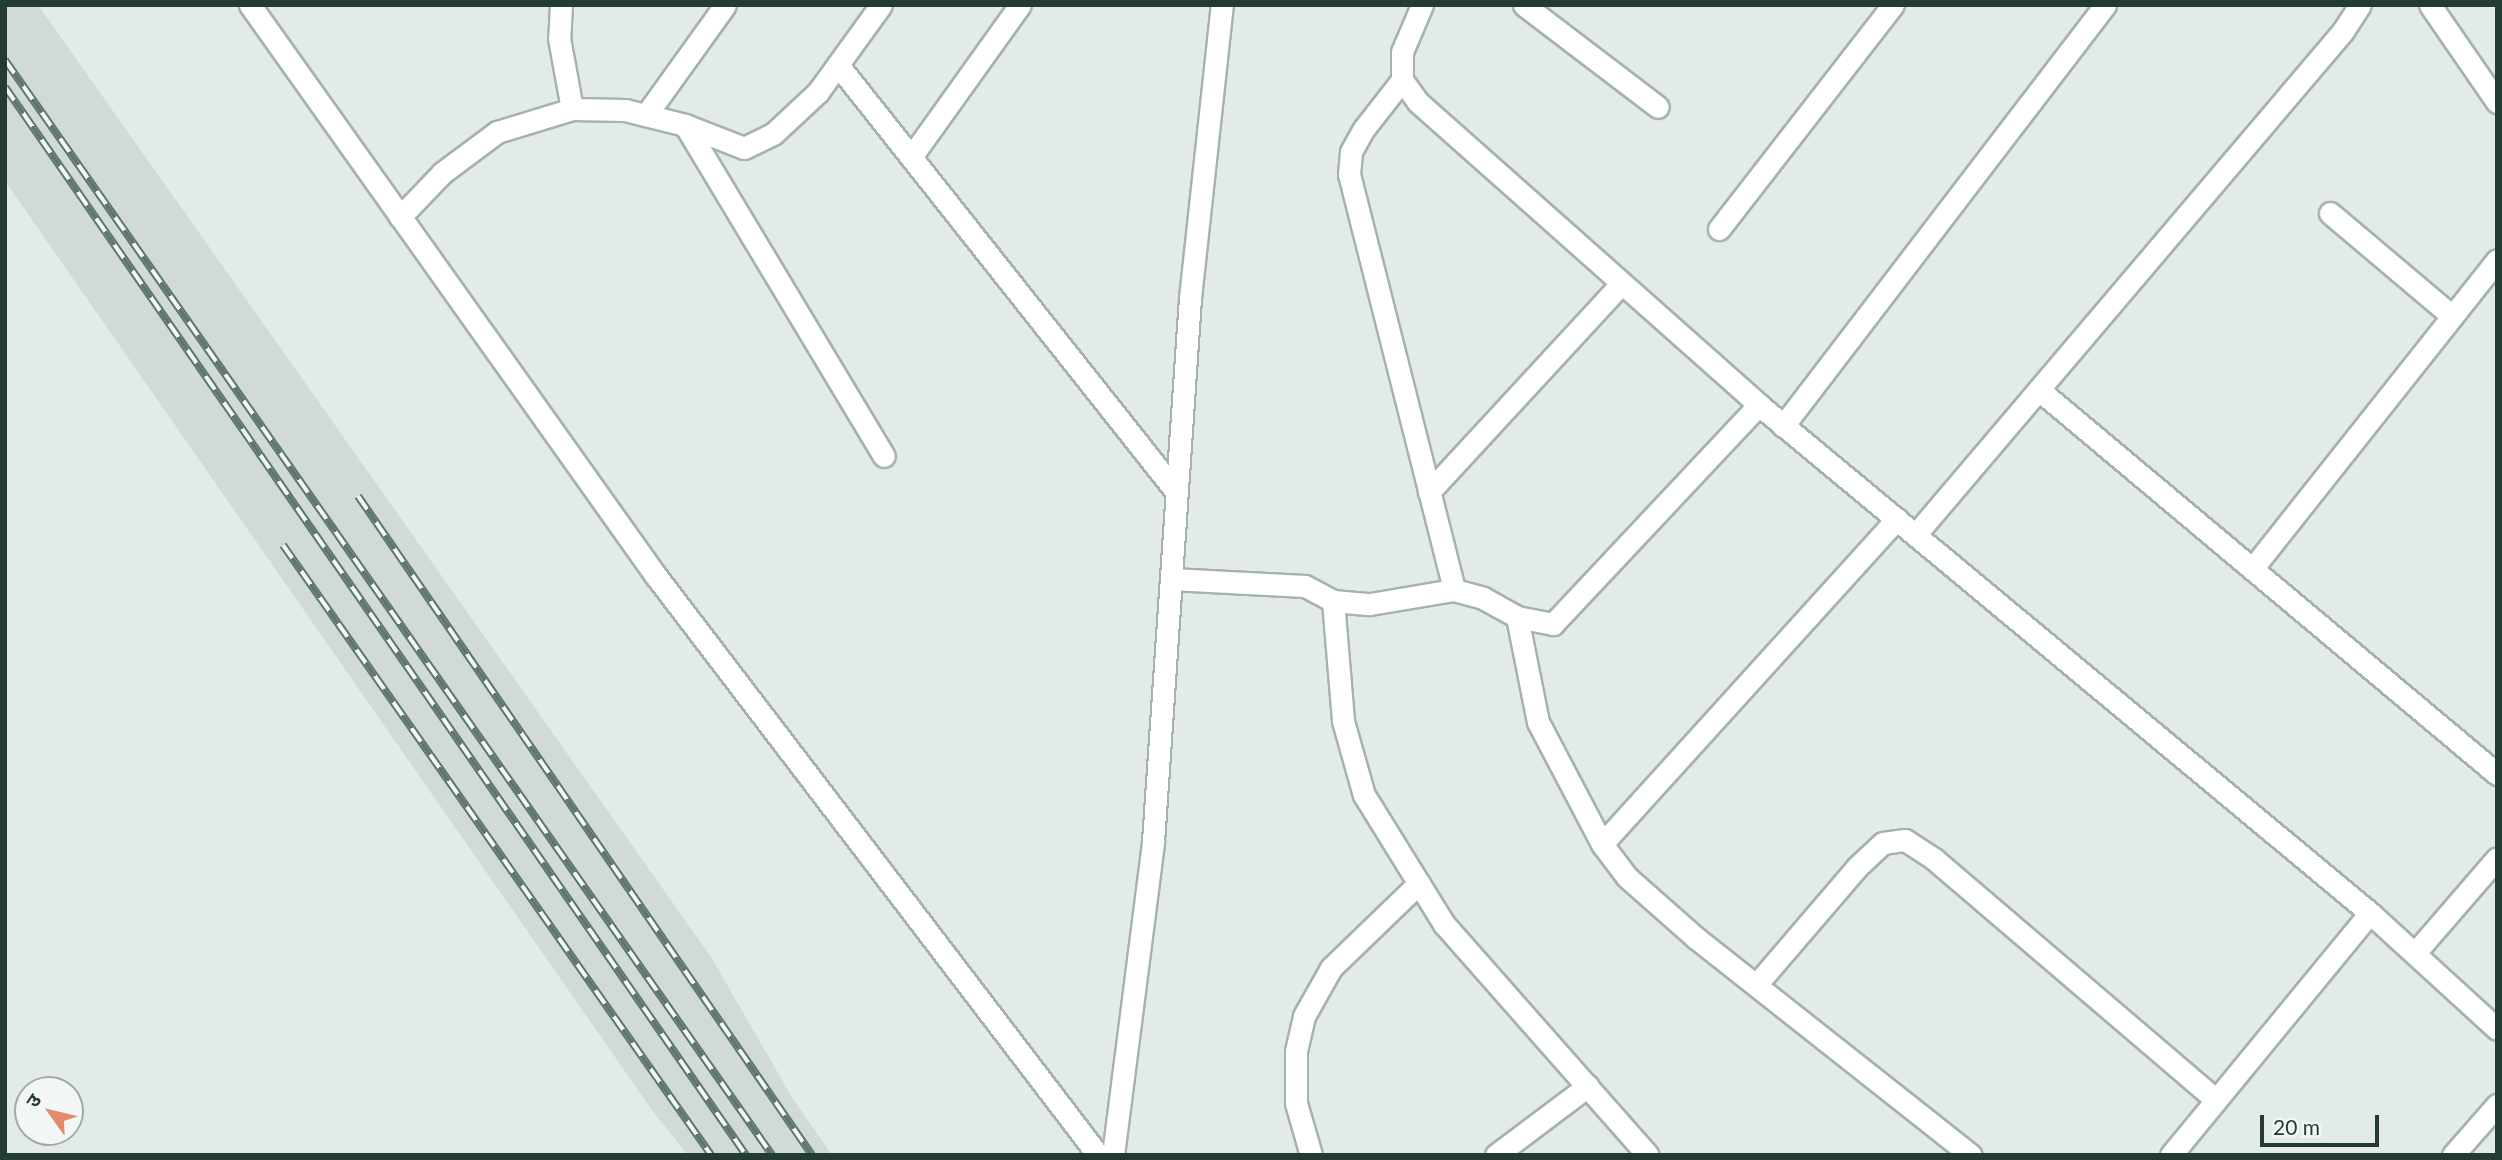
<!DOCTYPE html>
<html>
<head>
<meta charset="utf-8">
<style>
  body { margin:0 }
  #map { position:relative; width:2502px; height:1160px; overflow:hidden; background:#e2ebe7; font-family:Lato,"Noto Sans Devanagari",sans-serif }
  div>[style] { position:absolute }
  .built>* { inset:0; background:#d1dad6 }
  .roads { filter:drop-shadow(2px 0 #a5b2ae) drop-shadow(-2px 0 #a5b2ae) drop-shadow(0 2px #a5b2ae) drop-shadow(0 -2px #a5b2ae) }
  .minor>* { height:21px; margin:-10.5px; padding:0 10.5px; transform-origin:10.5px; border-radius:10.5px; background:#fff }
  .rail>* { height:8px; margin-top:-4px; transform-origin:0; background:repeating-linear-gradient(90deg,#f2f7f5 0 16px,#5f7570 0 32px); box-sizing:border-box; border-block:2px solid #5f7570 }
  span { translate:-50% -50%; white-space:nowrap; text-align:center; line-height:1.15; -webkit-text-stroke:6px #f2f7f5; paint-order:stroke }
  .frame { position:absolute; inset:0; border:7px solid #243a34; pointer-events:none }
  .north { position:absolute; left:14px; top:1076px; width:70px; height:70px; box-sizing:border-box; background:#f2f7f5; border:2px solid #a0aba8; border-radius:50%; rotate:304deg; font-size:19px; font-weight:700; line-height:28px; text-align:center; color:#243a34 }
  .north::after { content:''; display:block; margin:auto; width:24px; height:32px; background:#e28a69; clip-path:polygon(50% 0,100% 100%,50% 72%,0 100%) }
  .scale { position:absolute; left:2260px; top:1115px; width:119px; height:32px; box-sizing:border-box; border:4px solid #243a34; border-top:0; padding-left:9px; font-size:21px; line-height:24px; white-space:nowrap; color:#243a34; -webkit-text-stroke:5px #f2f7f5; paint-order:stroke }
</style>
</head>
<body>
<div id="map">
  <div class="built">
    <div style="clip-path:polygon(5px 5px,38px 5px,711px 957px,793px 1099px,832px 1155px,688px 1155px,654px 1113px,5px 181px)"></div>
  </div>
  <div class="roads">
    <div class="minor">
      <div style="left:250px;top:5px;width:701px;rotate:54.59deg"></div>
      <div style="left:656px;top:576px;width:728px;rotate:52.64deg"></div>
      <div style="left:561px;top:5px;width:33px;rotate:93deg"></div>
      <div style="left:559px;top:38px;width:72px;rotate:79.6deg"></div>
      <div style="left:1422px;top:5px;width:51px;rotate:113.1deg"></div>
      <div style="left:1402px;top:52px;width:28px;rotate:90deg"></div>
      <div style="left:1402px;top:80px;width:27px;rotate:54deg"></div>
      <div style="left:1418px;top:102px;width:456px;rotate:41.6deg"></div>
      <div style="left:1524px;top:5px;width:168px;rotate:37.3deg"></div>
      <div style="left:2430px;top:5px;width:118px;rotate:55.4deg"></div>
      <div style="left:838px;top:65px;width:541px;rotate:51.6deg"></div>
      <div style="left:1402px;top:80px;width:63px;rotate:128deg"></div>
      <div style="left:1363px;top:130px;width:25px;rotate:119deg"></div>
      <div style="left:1351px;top:152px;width:22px;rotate:95deg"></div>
      <div style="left:1349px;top:174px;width:429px;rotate:75.8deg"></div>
      <div style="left:646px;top:115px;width:135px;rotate:-54.3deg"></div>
      <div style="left:685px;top:125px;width:386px;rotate:59deg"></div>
      <div style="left:911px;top:157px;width:187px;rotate:-54.4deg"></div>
      <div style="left:2330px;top:213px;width:160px;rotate:40.2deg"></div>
      <div style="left:400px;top:217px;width:61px;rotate:-46.3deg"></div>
      <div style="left:442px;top:173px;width:69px;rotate:-36.7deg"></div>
      <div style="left:497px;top:132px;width:78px;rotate:-17deg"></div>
      <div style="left:572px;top:109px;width:53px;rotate:1.1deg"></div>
      <div style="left:625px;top:110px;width:62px;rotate:14deg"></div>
      <div style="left:685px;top:125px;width:63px;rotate:21.3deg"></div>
      <div style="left:744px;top:148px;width:32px;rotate:-26deg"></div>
      <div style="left:773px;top:134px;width:62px;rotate:-43deg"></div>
      <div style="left:818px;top:92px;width:107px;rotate:-54.1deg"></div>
      <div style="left:1719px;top:229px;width:284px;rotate:-52.2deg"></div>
      <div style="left:2039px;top:390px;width:598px;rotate:39.98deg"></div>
      <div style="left:1783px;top:426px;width:530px;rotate:-52.59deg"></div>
      <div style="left:1429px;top:492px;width:284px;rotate:-47.3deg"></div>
      <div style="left:1916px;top:534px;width:660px;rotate:-49.67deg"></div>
      <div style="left:2343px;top:31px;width:31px;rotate:-57deg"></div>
      <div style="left:2252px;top:569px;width:394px;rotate:-51.6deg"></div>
      <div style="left:1171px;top:579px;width:134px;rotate:3deg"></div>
      <div style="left:1305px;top:586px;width:32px;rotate:28deg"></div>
      <div style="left:1333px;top:601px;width:37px;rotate:5deg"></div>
      <div style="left:1370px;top:604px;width:85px;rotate:-9.5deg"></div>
      <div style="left:1454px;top:590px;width:30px;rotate:15deg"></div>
      <div style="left:1483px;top:598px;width:39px;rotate:29deg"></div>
      <div style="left:1517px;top:617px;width:37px;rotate:11deg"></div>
      <div style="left:1553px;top:624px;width:301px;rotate:-46.8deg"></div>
      <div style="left:1759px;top:405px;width:795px;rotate:39.74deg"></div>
      <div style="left:2370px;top:913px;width:172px;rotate:42.4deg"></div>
      <div style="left:1333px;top:601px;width:120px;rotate:85.2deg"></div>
      <div style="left:1343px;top:721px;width:77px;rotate:74.2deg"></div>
      <div style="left:1364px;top:795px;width:152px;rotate:58.2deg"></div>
      <div style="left:1444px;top:924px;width:308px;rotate:48.6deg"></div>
      <div style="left:1517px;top:617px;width:107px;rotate:78.7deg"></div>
      <div style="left:1538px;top:722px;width:138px;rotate:62.3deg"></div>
      <div style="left:1602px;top:844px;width:41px;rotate:52.9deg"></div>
      <div style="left:1627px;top:877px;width:92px;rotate:41.5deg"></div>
      <div style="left:1696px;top:938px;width:350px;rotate:38.3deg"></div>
      <div style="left:1602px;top:844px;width:439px;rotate:-47.8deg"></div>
      <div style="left:2415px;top:953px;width:125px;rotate:-49.2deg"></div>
      <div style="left:1756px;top:985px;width:155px;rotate:-49.4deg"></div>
      <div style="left:1857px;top:867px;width:35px;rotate:-43deg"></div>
      <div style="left:1883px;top:843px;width:22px;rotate:-8deg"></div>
      <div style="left:1905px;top:840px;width:35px;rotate:33deg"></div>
      <div style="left:1934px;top:859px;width:371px;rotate:40.5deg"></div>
      <div style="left:1113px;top:1155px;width:316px;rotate:-82.7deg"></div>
      <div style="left:1153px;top:842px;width:545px;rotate:-86.11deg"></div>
      <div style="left:1190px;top:298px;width:295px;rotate:-83.8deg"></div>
      <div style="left:1311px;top:1155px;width:54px;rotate:-106.1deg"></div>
      <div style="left:1296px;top:1103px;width:52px;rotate:-90deg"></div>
      <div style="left:1296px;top:1051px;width:36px;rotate:-77deg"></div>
      <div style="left:1304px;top:1016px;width:55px;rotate:-60.6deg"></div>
      <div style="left:1331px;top:968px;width:122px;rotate:-44deg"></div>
      <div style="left:1496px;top:1155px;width:115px;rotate:-36.9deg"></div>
      <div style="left:2171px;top:1155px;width:313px;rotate:-50.6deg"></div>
      <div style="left:2453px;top:1155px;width:67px;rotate:-48.7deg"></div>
    </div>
  </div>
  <div class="rail">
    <div style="left:5px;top:60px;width:1337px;rotate:54.99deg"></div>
    <div style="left:5px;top:87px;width:1300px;rotate:55.25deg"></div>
    <div style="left:358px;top:496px;width:800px;rotate:55.44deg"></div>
    <div style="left:283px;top:545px;width:745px;rotate:54.94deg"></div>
  </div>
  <div class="frame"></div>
  <div class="north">उ</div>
  <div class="scale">20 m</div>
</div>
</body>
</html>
